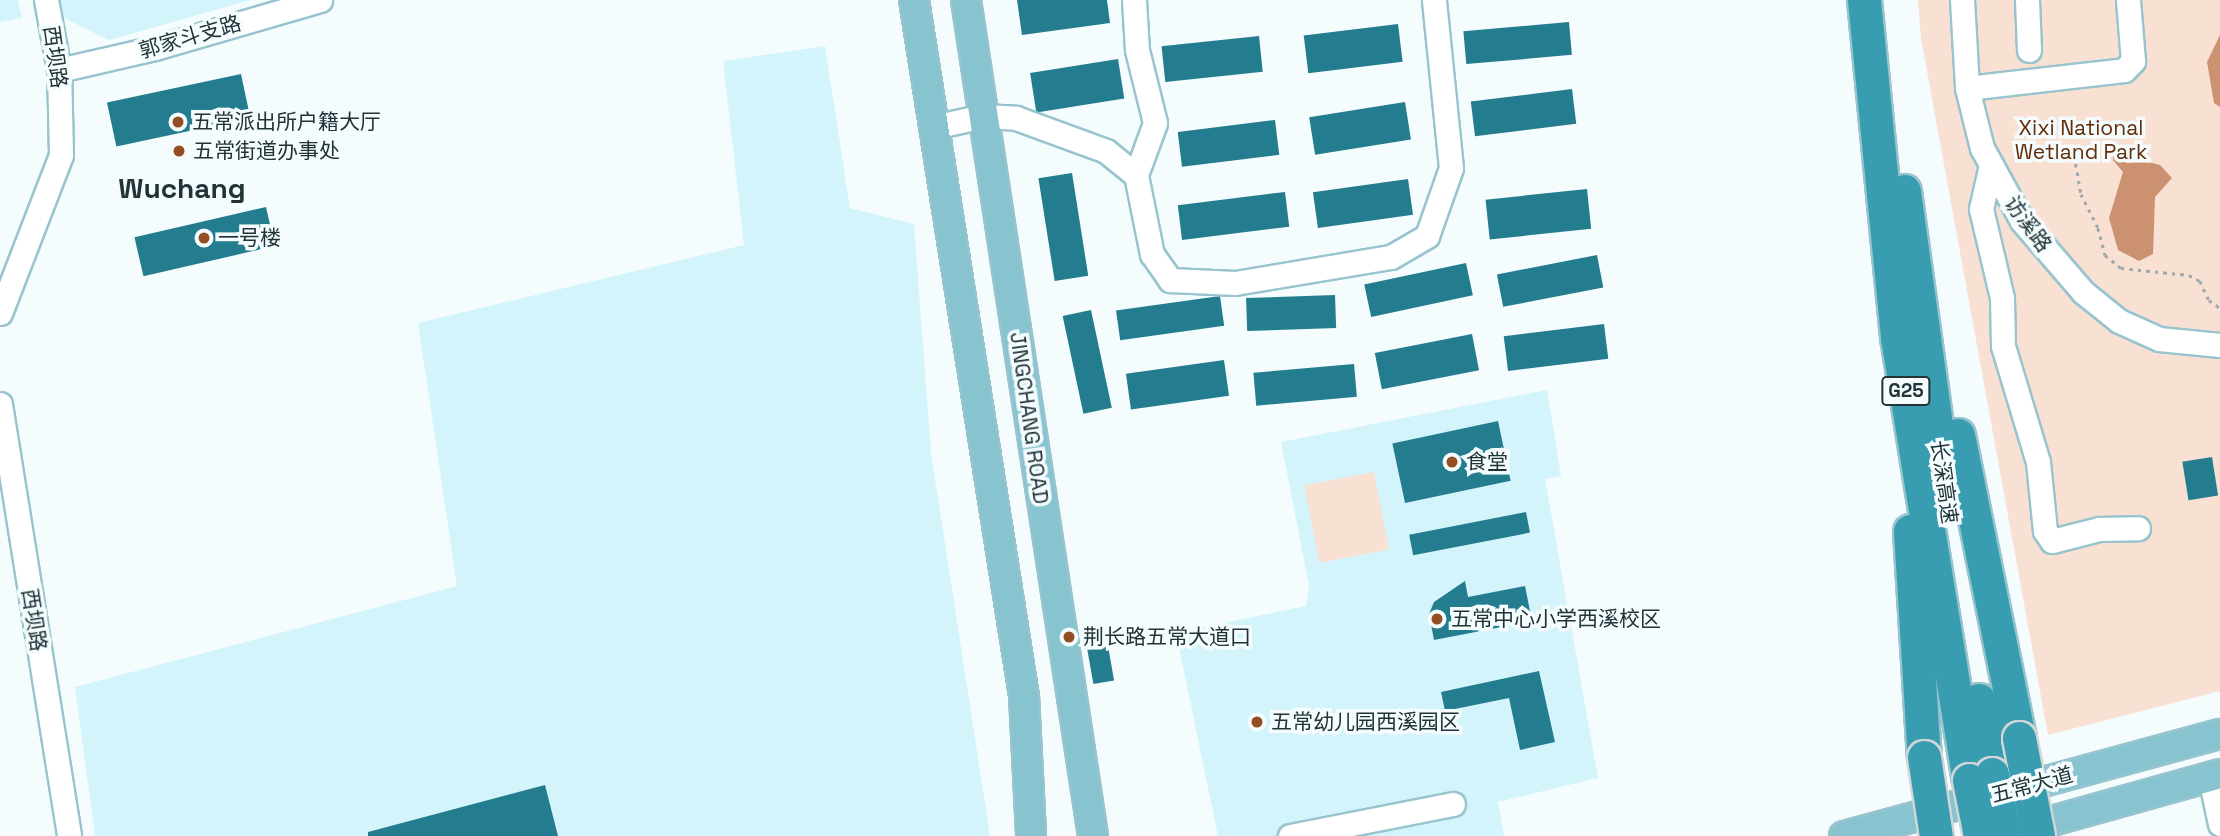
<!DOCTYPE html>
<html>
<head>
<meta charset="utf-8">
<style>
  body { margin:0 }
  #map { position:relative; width:2220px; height:836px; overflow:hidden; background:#f4fcfe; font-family:"Space Grotesk","Noto Sans SC",sans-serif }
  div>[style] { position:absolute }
  .built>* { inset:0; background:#d4f4fc }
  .green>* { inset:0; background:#f8e0d3; transform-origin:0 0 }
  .water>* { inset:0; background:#cc9171 }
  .building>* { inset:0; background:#247d8e; transform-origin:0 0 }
  .path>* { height:2.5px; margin-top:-1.25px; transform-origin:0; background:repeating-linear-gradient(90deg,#9da9ac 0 3.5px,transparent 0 8.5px) }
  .roads { filter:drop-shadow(2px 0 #98c4ce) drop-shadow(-2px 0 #98c4ce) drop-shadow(0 2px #98c4ce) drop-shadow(0 -2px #98c4ce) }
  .minor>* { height:23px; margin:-11.5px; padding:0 11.5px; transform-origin:11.5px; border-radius:11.5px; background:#fff }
  .major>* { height:28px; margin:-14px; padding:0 14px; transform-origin:14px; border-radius:14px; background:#88c4d0 }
  .highway>* { height:33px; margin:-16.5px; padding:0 16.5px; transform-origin:16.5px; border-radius:16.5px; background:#399db1 }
  .bridges { filter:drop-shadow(2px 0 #d3d6d7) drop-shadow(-2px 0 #d3d6d7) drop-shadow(0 2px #d3d6d7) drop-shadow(0 -2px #d3d6d7) }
  .highway-bridge>* { height:33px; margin:-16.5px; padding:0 16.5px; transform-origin:16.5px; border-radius:16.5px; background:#399db1 }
  .dots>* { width:19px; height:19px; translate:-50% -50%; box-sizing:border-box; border:4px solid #f4fcfe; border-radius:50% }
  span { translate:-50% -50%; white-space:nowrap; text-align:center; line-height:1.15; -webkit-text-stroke:7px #f4fcfe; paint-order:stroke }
  .shield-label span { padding:2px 5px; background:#f4fcfe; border:2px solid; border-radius:5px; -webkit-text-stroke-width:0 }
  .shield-label { font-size:19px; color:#213337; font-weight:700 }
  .street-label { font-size:21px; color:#213337 }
  .poi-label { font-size:21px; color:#213337 }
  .left { translate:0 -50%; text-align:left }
  .park-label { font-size:21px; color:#632c07 }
  .district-label { font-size:28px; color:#213337; font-weight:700 }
</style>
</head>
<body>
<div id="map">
  <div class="built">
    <div style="clip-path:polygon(0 0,18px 0,22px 18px,0 22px)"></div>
    <div style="clip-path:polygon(58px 0,251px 0,109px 40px,62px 17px)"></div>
    <div style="clip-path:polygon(825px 46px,850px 208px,914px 224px,931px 453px,990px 836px,95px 836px,75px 687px,457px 586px,418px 323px,744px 245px,723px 61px)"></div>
    <div style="clip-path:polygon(1547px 390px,1561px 476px,1545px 479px,1598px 778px,1498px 802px,1504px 836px,1218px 836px,1176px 633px,1306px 606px,1309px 586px,1281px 442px)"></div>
  </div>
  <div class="green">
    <div style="clip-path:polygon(1918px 0,2220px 0,2220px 691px,2048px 735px,1921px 38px)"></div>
    <div style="left:1374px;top:472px;width:79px;height:71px;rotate:79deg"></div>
  </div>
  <div class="water">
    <div style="clip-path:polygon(2220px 35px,2220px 107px,2214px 103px,2207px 62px)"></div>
    <div style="clip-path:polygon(2125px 146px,2141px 160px,2160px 165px,2172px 178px,2155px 197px,2153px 254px,2139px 261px,2118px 250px,2109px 218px,2123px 172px,2113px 160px,2113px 149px)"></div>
  </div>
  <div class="building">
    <div style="clip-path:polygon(1017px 0,1107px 0,1110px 23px,1022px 35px)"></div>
    <div style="left:1569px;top:22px;width:33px;height:106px;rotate:85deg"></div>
    <div style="left:1398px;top:24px;width:38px;height:95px;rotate:83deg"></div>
    <div style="left:1259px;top:36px;width:36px;height:98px;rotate:84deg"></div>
    <div style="left:1118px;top:59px;width:40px;height:89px;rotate:81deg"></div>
    <div style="left:241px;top:74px;width:45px;height:137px;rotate:78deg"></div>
    <div style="left:1572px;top:89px;width:35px;height:102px;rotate:83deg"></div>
    <div style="left:1405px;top:102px;width:38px;height:97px;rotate:81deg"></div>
    <div style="left:1275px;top:120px;width:35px;height:98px;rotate:83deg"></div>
    <div style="left:1072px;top:173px;width:104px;height:34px;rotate:81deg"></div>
    <div style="left:1408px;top:179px;width:36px;height:96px;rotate:82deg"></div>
    <div style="left:1587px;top:189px;width:40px;height:102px;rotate:84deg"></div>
    <div style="left:1285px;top:192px;width:35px;height:108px;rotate:83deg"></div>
    <div style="left:266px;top:207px;width:40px;height:135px;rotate:77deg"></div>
    <div style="left:1597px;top:255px;width:33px;height:102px;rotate:79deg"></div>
    <div style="left:1466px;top:263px;width:33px;height:104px;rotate:78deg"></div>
    <div style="left:1335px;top:295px;width:33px;height:89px;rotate:88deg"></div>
    <div style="left:1220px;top:296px;width:30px;height:105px;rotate:82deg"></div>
    <div style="left:1091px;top:310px;width:100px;height:29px;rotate:78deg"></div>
    <div style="left:1604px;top:324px;width:35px;height:101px;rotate:83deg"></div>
    <div style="left:1472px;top:334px;width:37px;height:99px;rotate:79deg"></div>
    <div style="left:1224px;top:360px;width:36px;height:99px;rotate:82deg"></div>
    <div style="left:1354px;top:364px;width:33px;height:101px;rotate:85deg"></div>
    <div style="left:1498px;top:421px;width:61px;height:108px;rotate:78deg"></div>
    <div style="left:2212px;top:457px;width:39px;height:30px;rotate:81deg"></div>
    <div style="left:1526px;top:512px;width:21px;height:119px;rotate:79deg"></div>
    <div style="clip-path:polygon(1465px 581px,1468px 597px,1525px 586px,1532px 621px,1434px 640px,1429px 614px,1434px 602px)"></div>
    <div style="left:1108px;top:646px;width:35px;height:21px;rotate:80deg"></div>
    <div style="clip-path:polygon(1539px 671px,1555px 742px,1520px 750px,1509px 698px,1445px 711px,1441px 692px)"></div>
    <div style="clip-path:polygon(545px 785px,558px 836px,368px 836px,368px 832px)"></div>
  </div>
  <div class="path">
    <div style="left:2073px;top:147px;width:48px;rotate:80.3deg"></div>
    <div style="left:2081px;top:194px;width:38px;rotate:63deg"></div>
    <div style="left:2098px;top:228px;width:28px;rotate:75deg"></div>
    <div style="left:2105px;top:255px;width:21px;rotate:39deg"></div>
    <div style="left:2121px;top:268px;width:68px;rotate:5.9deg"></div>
    <div style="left:2189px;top:275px;width:13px;rotate:29deg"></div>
    <div style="left:2200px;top:281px;width:21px;rotate:65deg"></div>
    <div style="left:2209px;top:300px;width:14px;rotate:36deg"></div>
  </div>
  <div class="roads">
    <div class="minor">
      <div style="left:1134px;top:0;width:50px;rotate:86.6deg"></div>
      <div style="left:1137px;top:50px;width:75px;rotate:76.1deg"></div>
      <div style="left:1155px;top:123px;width:55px;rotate:110.1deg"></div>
      <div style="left:1136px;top:175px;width:81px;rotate:78.6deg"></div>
      <div style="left:1152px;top:254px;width:32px;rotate:55deg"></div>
      <div style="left:1170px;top:280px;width:65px;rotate:2.6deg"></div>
      <div style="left:1235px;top:283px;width:158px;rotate:-9.5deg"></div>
      <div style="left:1391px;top:257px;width:42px;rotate:-30.3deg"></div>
      <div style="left:1427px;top:236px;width:72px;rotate:-70.6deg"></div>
      <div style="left:1451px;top:168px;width:169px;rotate:-95.8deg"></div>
      <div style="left:1962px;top:0;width:88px;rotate:86.7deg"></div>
      <div style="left:1967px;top:88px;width:62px;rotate:76deg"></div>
      <div style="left:1982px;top:148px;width:83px;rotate:61.3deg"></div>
      <div style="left:2022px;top:221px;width:94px;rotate:49.3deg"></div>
      <div style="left:2083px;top:292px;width:46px;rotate:38.9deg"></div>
      <div style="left:2119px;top:321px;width:44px;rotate:24.2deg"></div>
      <div style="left:2159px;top:339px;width:61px;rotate:5.6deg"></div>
      <div style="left:2027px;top:0;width:50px;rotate:87.7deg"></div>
      <div style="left:59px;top:70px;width:98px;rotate:-12.9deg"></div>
      <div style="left:155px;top:48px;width:172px;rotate:-16.2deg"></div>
      <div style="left:1967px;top:88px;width:158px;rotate:-6.5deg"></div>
      <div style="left:2124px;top:70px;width:13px;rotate:-45deg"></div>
      <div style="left:2133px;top:61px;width:61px;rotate:-94.7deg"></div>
      <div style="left:934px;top:127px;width:50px;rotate:-12.7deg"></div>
      <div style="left:983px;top:116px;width:33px;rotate:3deg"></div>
      <div style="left:1016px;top:118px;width:96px;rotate:20.1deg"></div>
      <div style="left:1106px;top:151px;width:38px;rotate:39deg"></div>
      <div style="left:1990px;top:169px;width:41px;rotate:102.7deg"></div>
      <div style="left:1981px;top:209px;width:91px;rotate:76.7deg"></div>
      <div style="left:2002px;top:298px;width:48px;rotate:88.8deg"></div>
      <div style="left:2003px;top:346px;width:121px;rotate:73.2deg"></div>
      <div style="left:2038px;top:462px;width:69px;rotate:84.2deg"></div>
      <div style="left:2045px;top:531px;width:12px;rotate:55deg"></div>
      <div style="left:2052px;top:541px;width:49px;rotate:-14.3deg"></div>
      <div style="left:2099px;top:529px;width:39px;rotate:-1deg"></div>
      <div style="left:0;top:313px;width:169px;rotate:-68.9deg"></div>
      <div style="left:61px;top:155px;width:85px;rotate:-91.3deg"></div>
      <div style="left:59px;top:70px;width:71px;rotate:-100.5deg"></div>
      <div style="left:0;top:404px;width:437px;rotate:80.9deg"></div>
      <div style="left:2210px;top:777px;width:48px;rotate:78deg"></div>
      <div style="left:1290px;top:836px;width:166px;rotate:-11.1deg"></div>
    </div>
    <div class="major">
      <div style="left:914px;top:0;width:705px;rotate:81.02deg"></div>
      <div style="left:1024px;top:696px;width:140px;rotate:87.1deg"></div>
      <div style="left:966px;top:0;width:846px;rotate:81.36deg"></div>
      <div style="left:2016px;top:831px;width:212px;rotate:-15.6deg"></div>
      <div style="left:1844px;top:836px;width:390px;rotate:-15.2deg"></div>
    </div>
    <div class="highway">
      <div style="left:1864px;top:0;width:339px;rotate:84.4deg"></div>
      <div style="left:1897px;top:337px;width:449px;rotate:80.8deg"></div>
      <div style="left:1904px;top:191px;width:310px;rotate:82.2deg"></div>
      <div style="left:1958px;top:435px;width:309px;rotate:78.6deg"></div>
      <div style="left:1910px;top:531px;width:226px;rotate:86.5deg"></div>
      <div style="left:1979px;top:700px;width:75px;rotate:80deg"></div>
    </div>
  </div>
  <div class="bridges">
    <div class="highway-bridge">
      <div style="left:2019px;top:738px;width:100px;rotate:79deg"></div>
      <div style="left:1924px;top:757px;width:80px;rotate:81.4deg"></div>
      <div style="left:1992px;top:774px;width:63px;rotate:78.2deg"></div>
      <div style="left:1969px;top:780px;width:57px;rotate:78.9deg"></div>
    </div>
  </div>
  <div class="dots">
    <div style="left:178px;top:122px;background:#934e24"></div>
    <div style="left:179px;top:151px;background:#934e24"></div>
    <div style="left:204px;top:238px;background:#934e24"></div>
    <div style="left:1452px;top:462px;background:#934e24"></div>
    <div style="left:1437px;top:619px;background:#934e24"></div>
    <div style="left:1069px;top:637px;background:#934e24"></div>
    <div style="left:1257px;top:722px;background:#934e24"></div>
  </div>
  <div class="shield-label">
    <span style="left:1906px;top:391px">G25</span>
  </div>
  <div class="street-label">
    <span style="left:190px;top:37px;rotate:-16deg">郭家斗支路</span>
    <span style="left:55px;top:57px;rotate:82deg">西坝路</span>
    <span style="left:2028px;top:224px;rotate:54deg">访溪路</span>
    <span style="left:1029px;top:418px;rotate:82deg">JINGCHANG ROAD</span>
    <span style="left:1944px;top:482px;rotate:82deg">长深高速</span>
    <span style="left:34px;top:620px;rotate:81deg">西坝路</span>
    <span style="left:2032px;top:785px;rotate:-15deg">五常大道</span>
  </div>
  <div class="poi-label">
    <span class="left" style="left:192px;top:122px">五常派出所户籍大厅</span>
    <span class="left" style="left:193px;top:151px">五常街道办事处</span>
    <span class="left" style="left:218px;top:238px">一号楼</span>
    <span class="left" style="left:1466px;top:462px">食堂</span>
    <span class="left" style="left:1451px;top:619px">五常中心小学西溪校区</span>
    <span class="left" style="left:1083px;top:637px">荆长路五常大道口</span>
    <span class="left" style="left:1271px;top:722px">五常幼儿园西溪园区</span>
  </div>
  <div class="park-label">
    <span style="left:2081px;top:140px">Xixi National<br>Wetland Park</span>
  </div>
  <div class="district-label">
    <span style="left:182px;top:188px">Wuchang</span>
  </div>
</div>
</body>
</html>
